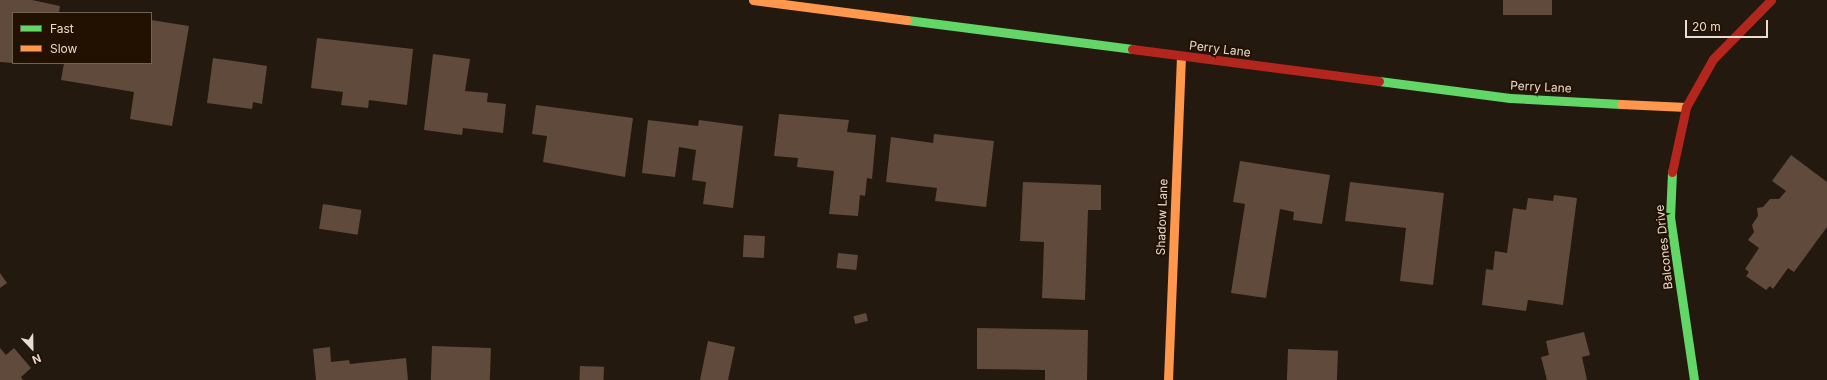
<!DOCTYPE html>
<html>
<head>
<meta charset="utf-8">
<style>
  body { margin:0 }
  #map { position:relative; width:1827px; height:380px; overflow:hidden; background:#24190f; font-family:Inter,sans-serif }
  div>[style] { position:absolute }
  .building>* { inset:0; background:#5f4a3c; transform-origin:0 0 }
  .fast>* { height:9px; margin:-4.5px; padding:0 4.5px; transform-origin:4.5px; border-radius:4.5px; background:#63d668 }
  .slow>* { height:9px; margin:-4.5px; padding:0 4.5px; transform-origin:4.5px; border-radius:4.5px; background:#ff974d }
  .jam>* { height:9px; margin:-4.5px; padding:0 4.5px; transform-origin:4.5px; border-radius:4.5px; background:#b3261e }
  span { translate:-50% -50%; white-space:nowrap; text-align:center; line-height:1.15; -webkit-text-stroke:4px #221001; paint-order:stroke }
  .street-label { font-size:12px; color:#eadcd1 }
  .legend { position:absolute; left:12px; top:12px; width:140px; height:52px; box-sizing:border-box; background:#221001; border:1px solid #726254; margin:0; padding:5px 7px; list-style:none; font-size:12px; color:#eadcd1 }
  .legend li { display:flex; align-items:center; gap:8px; height:20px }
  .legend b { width:20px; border:1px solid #726254 }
  .north { position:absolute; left:12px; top:328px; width:40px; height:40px; -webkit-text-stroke:3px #221001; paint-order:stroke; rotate:158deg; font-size:11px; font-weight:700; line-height:16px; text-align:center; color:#eadcd1 }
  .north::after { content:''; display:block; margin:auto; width:14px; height:18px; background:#eadcd1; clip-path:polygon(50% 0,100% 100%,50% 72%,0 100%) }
  .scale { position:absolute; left:1685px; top:20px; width:83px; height:18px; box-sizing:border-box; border:2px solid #eadcd1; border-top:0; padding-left:5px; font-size:12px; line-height:14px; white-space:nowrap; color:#eadcd1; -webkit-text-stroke:3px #221001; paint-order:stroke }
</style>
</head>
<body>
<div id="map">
  <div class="building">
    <div style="clip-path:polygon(0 0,32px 0,60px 6px,59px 13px,13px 13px,13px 63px,0 62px)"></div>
    <div style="left:1503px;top:0;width:49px;height:15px"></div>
    <div style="clip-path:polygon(151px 20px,189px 26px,172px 126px,130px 119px,134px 92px,61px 80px,64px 63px,151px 63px)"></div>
    <div style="clip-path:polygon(317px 38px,413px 49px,407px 105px,369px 100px,368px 108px,341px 105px,343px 92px,311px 88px)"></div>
    <div style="clip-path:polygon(433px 54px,470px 59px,465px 91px,488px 93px,487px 102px,506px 104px,503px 133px,463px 128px,462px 135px,424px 130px)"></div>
    <div style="clip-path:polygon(213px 58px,267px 66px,262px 104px,253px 102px,252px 109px,207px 103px)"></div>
    <div style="clip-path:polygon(536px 105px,633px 118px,625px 177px,543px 162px,547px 136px,532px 134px)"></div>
    <div style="clip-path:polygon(779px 114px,849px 120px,847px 132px,876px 135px,872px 179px,867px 178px,865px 196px,860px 195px,858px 216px,829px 214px,834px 171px,797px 167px,798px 158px,774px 156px)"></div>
    <div style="clip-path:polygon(648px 120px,698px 126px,699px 120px,743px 126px,733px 208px,703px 204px,706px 182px,692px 180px,696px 150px,679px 147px,675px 177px,642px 173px)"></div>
    <div style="clip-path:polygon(934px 134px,994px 141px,986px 207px,935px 201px,937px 188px,886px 182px,891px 137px,933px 143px)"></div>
    <div style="clip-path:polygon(1791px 155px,1827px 182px,1827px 227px,1794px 272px,1788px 268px,1773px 289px,1770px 286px,1766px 290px,1746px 276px,1749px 272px,1745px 269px,1759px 248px,1748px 240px,1754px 232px,1752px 225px,1758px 216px,1757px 208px,1763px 207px,1770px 199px,1779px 199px,1786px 191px,1772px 181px)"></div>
    <div style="clip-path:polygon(1240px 161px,1330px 175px,1322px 224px,1293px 220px,1294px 212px,1280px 209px,1266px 298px,1231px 293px,1245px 204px,1233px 202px)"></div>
    <div style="clip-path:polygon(1023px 182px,1101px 185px,1101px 210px,1088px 210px,1085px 300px,1042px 298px,1044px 242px,1020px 241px)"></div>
    <div style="clip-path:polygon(1350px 182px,1444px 193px,1433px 285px,1400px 281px,1406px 228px,1345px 221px)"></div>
    <div style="clip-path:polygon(1554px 195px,1577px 198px,1563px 305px,1528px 300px,1526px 311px,1482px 305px,1486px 269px,1493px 270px,1495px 251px,1507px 253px,1513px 208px,1526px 210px,1528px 198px,1553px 201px)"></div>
    <div style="left:323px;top:204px;width:39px;height:25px;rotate:9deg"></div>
    <div style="left:744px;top:235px;width:21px;height:22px;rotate:3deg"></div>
    <div style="left:838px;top:253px;width:20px;height:15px;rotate:6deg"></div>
    <div style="clip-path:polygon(0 273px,7px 283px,0 288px)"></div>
    <div style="left:866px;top:313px;width:8px;height:13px;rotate:76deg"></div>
    <div style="clip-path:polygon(977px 328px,1088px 330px,1087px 380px,1045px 380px,1045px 370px,977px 369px)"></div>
    <div style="clip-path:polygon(1584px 332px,1590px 355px,1582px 357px,1587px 380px,1547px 380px,1541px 357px,1549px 355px,1546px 341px)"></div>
    <div style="clip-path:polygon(708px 341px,735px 347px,728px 380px,700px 380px)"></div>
    <div style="left:432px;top:346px;width:59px;height:34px;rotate:2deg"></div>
    <div style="clip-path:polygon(330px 347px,331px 362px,349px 360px,350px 364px,406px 358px,408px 380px,316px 380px,313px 349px)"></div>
    <div style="clip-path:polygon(0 348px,6px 355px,14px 348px,31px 368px,21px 377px,23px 380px,0 380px)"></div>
    <div style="left:1288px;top:349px;width:50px;height:31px;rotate:2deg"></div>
    <div style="left:580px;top:366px;width:24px;height:14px;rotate:2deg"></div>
  </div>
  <div class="fast">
    <div style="left:907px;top:20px;width:227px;rotate:7.3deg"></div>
    <div style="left:1379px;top:81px;width:132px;rotate:7.4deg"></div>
    <div style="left:1510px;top:98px;width:111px;rotate:3.1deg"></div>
    <div style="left:1672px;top:172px;width:45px;rotate:92.5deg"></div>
    <div style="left:1670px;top:217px;width:165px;rotate:81.6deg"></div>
  </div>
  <div class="slow">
    <div style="left:753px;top:0;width:155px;rotate:7.4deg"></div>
    <div style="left:1621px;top:104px;width:65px;rotate:2.6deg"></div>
    <div style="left:1168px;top:380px;width:324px;rotate:-87.7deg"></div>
  </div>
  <div class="jam">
    <div style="left:1132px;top:49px;width:249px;rotate:7.4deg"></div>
    <div style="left:1672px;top:172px;width:66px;rotate:-77.8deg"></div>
    <div style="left:1686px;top:107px;width:55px;rotate:-60.6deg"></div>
    <div style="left:1713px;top:59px;width:83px;rotate:-45.5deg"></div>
  </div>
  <div class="street-label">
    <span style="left:1220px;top:49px;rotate:7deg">Perry Lane</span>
    <span style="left:1541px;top:87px;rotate:3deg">Perry Lane</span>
    <span style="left:1162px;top:217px;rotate:-88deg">Shadow Lane</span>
    <span style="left:1664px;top:247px;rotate:-96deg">Balcones Drive</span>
  </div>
  <ul class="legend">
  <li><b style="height:5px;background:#63d668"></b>Fast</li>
  <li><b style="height:5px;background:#ff974d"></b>Slow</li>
  </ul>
  <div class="north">N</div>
  <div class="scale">20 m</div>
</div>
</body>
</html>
